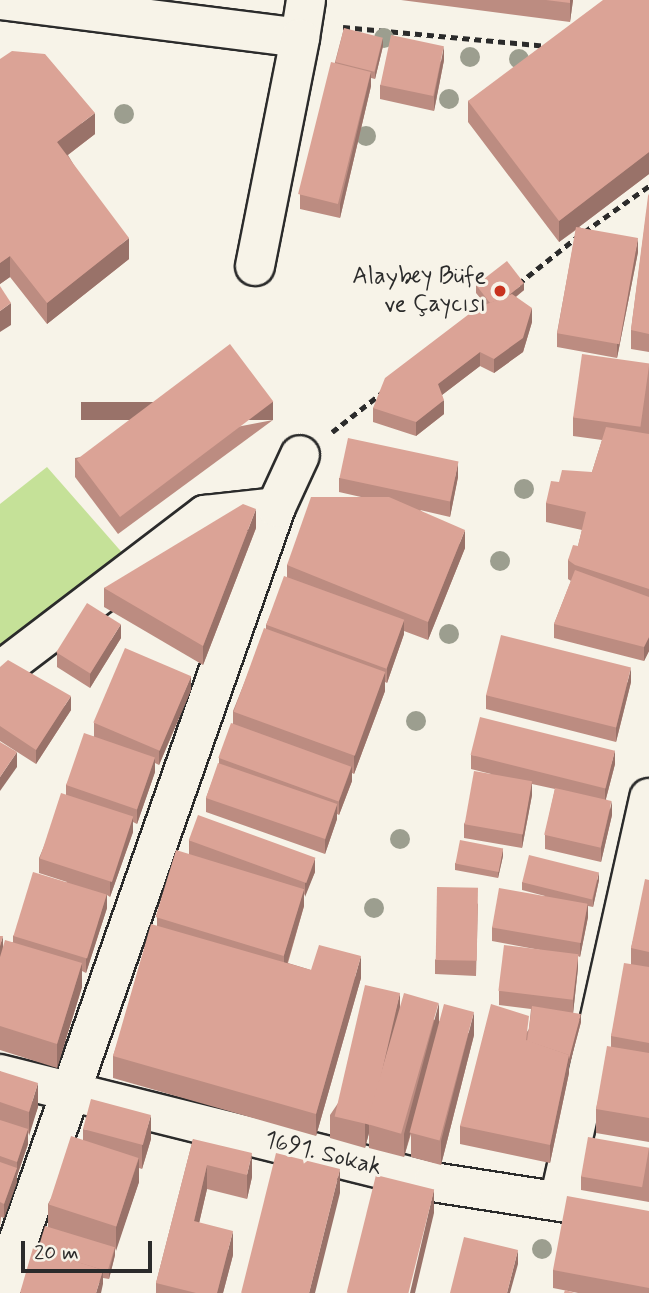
<!DOCTYPE html>
<html>
<head>
<meta charset="utf-8">
<style>
  body { margin:0 }
  #map { position:relative; width:649px; height:1293px; overflow:hidden; background:#f7f3e8; font-family:Mynerve,sans-serif }
  div>[style] { position:absolute }
  .green>* { inset:0; background:#c5e198 }
  .path>* { height:4.5px; margin-top:-2.25px; transform-origin:0; background:repeating-linear-gradient(90deg,#2b2b2b 0 7px,transparent 0 12px) }
  .roads { filter:drop-shadow(2px 0 #2b2b2b) drop-shadow(-2px 0 #2b2b2b) drop-shadow(0 2px #2b2b2b) drop-shadow(0 -2px #2b2b2b) }
  .minor>* { height:38px; margin:-19px; padding:0 19px; transform-origin:19px; border-radius:19px; background:#f7f3e8 }
  .trees>* { width:20px; height:20px; margin:-10px; border-radius:50%; background:#9c9e8f }
  .wall>* { inset:0; background:#bc8c81 }
  .shaded-wall>* { inset:0; background:#997269; transform-origin:0 0 }
  .building>* { inset:0; background:#dba396; transform-origin:0 0 }
  .dots>* { width:19px; height:19px; translate:-50% -50%; box-sizing:border-box; border:4px solid #f7f3e8; border-radius:50% }
  span { translate:-50% -50%; white-space:nowrap; text-align:center; line-height:1.15; -webkit-text-stroke:6px #f7f3e8; paint-order:stroke }
  .poi-label { font-size:24px; color:#2b2b2b }
  .right { translate:-100% -50%; text-align:right }
  .street-label { font-size:24px; color:#2b2b2b }
  .scale { position:absolute; left:21px; top:1241px; width:131px; height:32px; box-sizing:border-box; border:4px solid #2b2b2b; border-top:0; padding-left:9px; font-size:21px; line-height:24px; white-space:nowrap; color:#2b2b2b; -webkit-text-stroke:5px #f7f3e8; paint-order:stroke }
</style>
</head>
<body>
<div id="map">
  <div class="green">
    <div style="clip-path:polygon(47px 467px,126px 557px,0 650px,0 504px)"></div>
  </div>
  <div class="path">
    <div style="left:343px;top:27px;width:205px;rotate:5.3deg"></div>
    <div style="left:584px;top:232px;width:80px;rotate:-35.3deg"></div>
    <div style="left:518px;top:284px;width:75px;rotate:-38.5deg"></div>
    <div style="left:332px;top:432px;width:65px;rotate:-38.1deg"></div>
  </div>
  <div class="roads">
    <div class="minor">
      <div style="left:0;top:0;width:302px;rotate:7.2deg"></div>
      <div style="left:300px;top:38px;width:38px;rotate:-81deg"></div>
      <div style="left:255px;top:266px;width:232px;rotate:-78.8deg"></div>
      <div style="left:0;top:671px;width:258px;rotate:-37.3deg"></div>
      <div style="left:205px;top:515px;width:71px;rotate:-6.4deg"></div>
      <div style="left:0;top:1074px;width:446px;rotate:14deg"></div>
      <div style="left:433px;top:1182px;width:219px;rotate:8.9deg"></div>
      <div style="left:559px;top:1201px;width:413px;rotate:-77.4deg"></div>
      <div style="left:0;top:1293px;width:833px;rotate:-70.65deg"></div>
      <div style="left:276px;top:507px;width:57px;rotate:-65.2deg"></div>
    </div>
  </div>
  <div class="trees">
    <div style="left:384px;top:38px"></div>
    <div style="left:470px;top:57px"></div>
    <div style="left:519px;top:59px"></div>
    <div style="left:449px;top:99px"></div>
    <div style="left:124px;top:114px"></div>
    <div style="left:366px;top:136px"></div>
    <div style="left:524px;top:489px"></div>
    <div style="left:500px;top:561px"></div>
    <div style="left:449px;top:634px"></div>
    <div style="left:416px;top:721px"></div>
    <div style="left:400px;top:839px"></div>
    <div style="left:374px;top:908px"></div>
    <div style="left:542px;top:1249px"></div>
  </div>
  <div class="wall">
    <div style="clip-path:polygon(401px 0,573px 0,570px 22px)"></div>
    <div style="clip-path:polygon(649px 0,649px 174px,579px 227px,638px 252px,617px 358px,557px 347px,557px 333px,576px 230px,559px 242px,468px 122px,468px 101px)"></div>
    <div style="clip-path:polygon(344px 28px,383px 46px,375px 79px,371px 78px,371px 86px,340px 218px,300px 209px,300px 194px)"></div>
    <div style="clip-path:polygon(0 59px,95px 134px,68px 155px,129px 259px,47px 324px,10px 277px,0 284px)"></div>
    <div style="clip-path:polygon(444px 60px,434px 111px,380px 99px,380px 85px)"></div>
    <div style="clip-path:polygon(649px 194px,649px 352px,631px 349px,631px 330px)"></div>
    <div style="clip-path:polygon(476px 285px,524px 290px,516px 297px,532px 322px,523px 352px,494px 373px,480px 366px,442px 395px,444px 414px,416px 436px,373px 422px,373px 408px,486px 305px,476px 293px)"></div>
    <div style="clip-path:polygon(649px 364px,649px 651px,644px 661px,554px 638px,554px 624px,571px 581px,568px 579px,568px 560px,578px 546px,582px 530px,546px 522px,546px 503px,559px 482px,592px 472px,602px 440px,573px 436px,573px 417px)"></div>
    <div style="clip-path:polygon(273px 420px,118px 534px,75px 477px,75px 458px)"></div>
    <div style="clip-path:polygon(458px 477px,450px 517px,420px 510px,465px 548px,428px 640px,404px 631px,404px 634px,387px 683px,385px 682px,385px 691px,354px 774px,352px 773px,352px 781px,339px 815px,337px 814px,337px 819px,325px 854px,206px 812px,206px 798px,219px 763px,219px 758px,233px 723px,233px 711px,266px 629px,266px 625px,287px 577px,287px 565px,361px 497px,339px 492px,339px 478px)"></div>
    <div style="clip-path:polygon(256px 528px,203px 665px,104px 607px,104px 588px)"></div>
    <div style="clip-path:polygon(121px 638px,90px 688px,57px 667px,57px 653px)"></div>
    <div style="clip-path:polygon(0 667px,71px 710px,36px 764px,0 741px)"></div>
    <div style="clip-path:polygon(631px 682px,616px 742px,486px 709px,486px 695px)"></div>
    <div style="clip-path:polygon(191px 690px,159px 765px,155px 763px,155px 772px,137px 824px,133px 822px,133px 832px,110px 897px,107px 895px,107px 908px,86px 973px,82px 971px,82px 987px,57px 1068px,0 1050px,0 936px,3px 948px,13px 942px,13px 936px,67px 882px,39px 873px,39px 858px,66px 795px,66px 785px,94px 736px,94px 723px)"></div>
    <div style="clip-path:polygon(471px 755px,615px 764px,606px 799px,612px 815px,601px 862px,545px 849px,545px 835px,555px 789px,532px 784px,532px 795px,522px 848px,464px 838px,464px 824px,491px 774px,471px 769px)"></div>
    <div style="clip-path:polygon(189px 840px,315px 872px,304px 896px,304px 906px,288px 963px,311px 970px,361px 978px,316px 1136px,113px 1078px,113px 1056px,157px 926px,157px 917px,189px 854px)"></div>
    <div style="clip-path:polygon(503px 856px,498px 878px,455px 870px,455px 863px)"></div>
    <div style="clip-path:polygon(599px 880px,593px 907px,588px 906px,588px 917px,580px 957px,578px 956px,578px 968px,573px 1013px,581px 1022px,569px 1067px,569px 1073px,550px 1163px,460px 1144px,460px 1126px,529px 1029px,531px 1009px,499px 1005px,499px 991px,540px 950px,492px 941px,492px 927px,545px 896px,522px 890px,522px 882px)"></div>
    <div style="clip-path:polygon(649px 880px,649px 1142px,596px 1133px,596px 1109px,611px 1047px,611px 1036px,631px 964px,631px 948px)"></div>
    <div style="clip-path:polygon(478px 903px,476px 976px,435px 974px,435px 960px)"></div>
    <div style="clip-path:polygon(400px 1011px,439px 1021px,474px 1035px,441px 1165px,411px 1157px,411px 1134px,404px 1157px,369px 1148px,369px 1133px,365px 1148px,330px 1138px,330px 1115px)"></div>
    <div style="clip-path:polygon(0 1071px,38px 1107px,28px 1135px,28px 1144px,17px 1176px,17px 1182px,4px 1218px,1px 1217px,0 1227px)"></div>
    <div style="clip-path:polygon(83px 1129px,151px 1139px,142px 1169px,139px 1168px,139px 1182px,115px 1251px,115px 1255px,109px 1279px,103px 1278px,103px 1284px,38px 1250px,48px 1227px,48px 1204px,83px 1140px)"></div>
    <div style="clip-path:polygon(193px 1139px,252px 1177px,247px 1199px,207px 1189px,199px 1223px,233px 1255px,223px 1293px,156px 1293px,156px 1283px)"></div>
    <div style="clip-path:polygon(649px 1148px,649px 1202px,581px 1190px,581px 1176px)"></div>
    <div style="clip-path:polygon(649px 1211px,649px 1293px,578px 1293px,553px 1288px,553px 1270px)"></div>
  </div>
  <div class="shaded-wall">
    <div style="clip-path:polygon(570px 0,573px 0,570px 22px)"></div>
    <div style="clip-path:polygon(383px 38px,383px 46px,375px 79px,375px 72px)"></div>
    <div style="clip-path:polygon(444px 46px,444px 60px,434px 111px,434px 97px)"></div>
    <div style="clip-path:polygon(371px 72px,371px 86px,340px 218px,340px 204px)"></div>
    <div style="clip-path:polygon(95px 113px,95px 134px,57px 163px,57px 142px)"></div>
    <div style="clip-path:polygon(649px 152px,649px 174px,559px 242px,559px 221px)"></div>
    <div style="clip-path:polygon(129px 238px,129px 259px,47px 324px,47px 303px)"></div>
    <div style="clip-path:polygon(638px 238px,638px 252px,617px 358px,617px 344px)"></div>
    <div style="clip-path:polygon(10px 256px,10px 277px,0 284px,0 263px)"></div>
    <div style="clip-path:polygon(524px 283px,524px 290px,493px 314px,493px 307px)"></div>
    <div style="clip-path:polygon(11px 303px,11px 325px,0 332px,0 311px)"></div>
    <div style="clip-path:polygon(532px 308px,532px 322px,523px 352px,494px 373px,494px 359px)"></div>
    <div style="clip-path:polygon(480px 352px,480px 366px,438px 398px,438px 384px)"></div>
    <div style="clip-path:polygon(444px 400px,444px 414px,416px 436px,416px 422px)"></div>
    <div style="left:273px;top:402px;width:18px;height:192px;rotate:90deg"></div>
    <div style="clip-path:polygon(458px 462px,458px 477px,450px 517px,450px 503px)"></div>
    <div style="clip-path:polygon(256px 509px,256px 528px,203px 665px,203px 646px)"></div>
    <div style="clip-path:polygon(465px 530px,465px 548px,428px 640px,428px 622px)"></div>
    <div style="clip-path:polygon(404px 620px,404px 634px,387px 683px,387px 668px)"></div>
    <div style="clip-path:polygon(121px 624px,121px 638px,90px 688px,90px 674px)"></div>
    <div style="clip-path:polygon(649px 637px,649px 651px,644px 661px,644px 647px)"></div>
    <div style="clip-path:polygon(631px 668px,631px 682px,616px 742px,616px 728px)"></div>
    <div style="clip-path:polygon(385px 672px,385px 691px,354px 774px,354px 755px)"></div>
    <div style="clip-path:polygon(191px 676px,191px 690px,159px 765px,159px 751px)"></div>
    <div style="clip-path:polygon(71px 696px,71px 710px,36px 764px,36px 750px)"></div>
    <div style="clip-path:polygon(615px 750px,615px 764px,605px 802px,605px 788px)"></div>
    <div style="clip-path:polygon(17px 752px,17px 767px,0 791px,0 777px)"></div>
    <div style="clip-path:polygon(155px 758px,155px 772px,137px 824px,137px 809px)"></div>
    <div style="clip-path:polygon(352px 766px,352px 781px,339px 815px,339px 801px)"></div>
    <div style="clip-path:polygon(532px 781px,532px 795px,522px 848px,522px 834px)"></div>
    <div style="clip-path:polygon(612px 801px,612px 815px,601px 862px,601px 847px)"></div>
    <div style="clip-path:polygon(337px 805px,337px 819px,325px 854px,325px 840px)"></div>
    <div style="clip-path:polygon(133px 817px,133px 832px,110px 897px,110px 882px)"></div>
    <div style="clip-path:polygon(503px 848px,503px 856px,498px 878px,498px 871px)"></div>
    <div style="clip-path:polygon(315px 858px,315px 872px,305px 897px,305px 882px)"></div>
    <div style="clip-path:polygon(599px 872px,599px 880px,593px 907px,593px 899px)"></div>
    <div style="clip-path:polygon(304px 888px,304px 906px,284px 974px,284px 955px)"></div>
    <div style="clip-path:polygon(107px 894px,107px 908px,86px 973px,86px 958px)"></div>
    <div style="clip-path:polygon(588px 903px,588px 917px,580px 957px,580px 942px)"></div>
    <div style="clip-path:polygon(3px 936px,3px 960px,0 970px,0 946px)"></div>
    <div style="clip-path:polygon(578px 954px,578px 968px,573px 1014px,573px 1000px)"></div>
    <div style="clip-path:polygon(361px 956px,361px 978px,316px 1136px,316px 1114px)"></div>
    <div style="clip-path:polygon(82px 963px,82px 987px,57px 1068px,57px 1044px)"></div>
    <div style="clip-path:polygon(400px 993px,400px 1017px,369px 1124px,369px 1133px,365px 1148px,365px 1124px)"></div>
    <div style="clip-path:polygon(439px 1003px,439px 1027px,404px 1157px,404px 1134px)"></div>
    <div style="clip-path:polygon(474px 1012px,474px 1035px,441px 1165px,441px 1141px)"></div>
    <div style="clip-path:polygon(581px 1014px,581px 1022px,569px 1067px,569px 1073px,550px 1163px,550px 1145px,569px 1055px)"></div>
    <div style="clip-path:polygon(38px 1083px,38px 1107px,29px 1136px,29px 1112px)"></div>
    <div style="clip-path:polygon(151px 1115px,151px 1139px,142px 1169px,142px 1145px)"></div>
    <div style="clip-path:polygon(28px 1129px,28px 1144px,17px 1176px,17px 1182px,4px 1218px,4px 1204px,17px 1168px,17px 1162px)"></div>
    <div style="clip-path:polygon(252px 1153px,252px 1177px,247px 1199px,247px 1175px)"></div>
    <div style="clip-path:polygon(139px 1158px,139px 1182px,116px 1251px,116px 1227px)"></div>
    <div style="clip-path:polygon(207px 1165px,207px 1189px,194px 1245px,194px 1221px)"></div>
    <div style="clip-path:polygon(340px 1169px,340px 1193px,315px 1293px,309px 1293px)"></div>
    <div style="clip-path:polygon(434px 1189px,434px 1213px,415px 1293px,410px 1293px)"></div>
    <div style="clip-path:polygon(233px 1231px,233px 1255px,223px 1293px,217px 1293px)"></div>
    <div style="clip-path:polygon(115px 1248px,115px 1255px,109px 1279px,109px 1272px)"></div>
    <div style="clip-path:polygon(518px 1250px,518px 1264px,510px 1293px,507px 1293px)"></div>
    <div style="clip-path:polygon(103px 1270px,103px 1284px,101px 1293px,96px 1293px)"></div>
  </div>
  <div class="building">
    <div style="clip-path:polygon(546px 0,570px 0,570px 3px)"></div>
    <div style="clip-path:polygon(603px 0,649px 0,649px 152px,559px 221px,468px 101px)"></div>
    <div style="left:344px;top:28px;width:40px;height:35px;rotate:14deg"></div>
    <div style="left:391px;top:35px;width:54px;height:51px;rotate:12deg"></div>
    <div style="clip-path:polygon(12px 51px,45px 54px,95px 113px,57px 142px,129px 238px,47px 303px,10px 256px,0 263px,0 59px)"></div>
    <div style="left:331px;top:62px;width:41px;height:136px;rotate:14deg"></div>
    <div style="clip-path:polygon(649px 194px,649px 334px,631px 330px,648px 196px)"></div>
    <div style="left:576px;top:227px;width:63px;height:108px;rotate:10deg"></div>
    <div style="clip-path:polygon(507px 261px,524px 283px,508px 296px,490px 303px,476px 285px)"></div>
    <div style="clip-path:polygon(0 286px,11px 303px,0 311px)"></div>
    <div style="clip-path:polygon(512px 294px,532px 308px,523px 338px,494px 359px,480px 352px,438px 384px,444px 400px,416px 422px,373px 408px,385px 378px,477px 308px)"></div>
    <div style="left:230px;top:344px;width:72px;height:192px;rotate:53deg"></div>
    <div style="left:582px;top:354px;width:68px;height:64px;rotate:8deg"></div>
    <div style="clip-path:polygon(606px 427px,649px 434px,649px 589px,575px 565px,568px 560px,573px 545px,578px 546px,586px 512px,546px 503px,551px 481px,559px 482px,562px 470px,592px 472px)"></div>
    <div style="left:348px;top:438px;width:113px;height:41px;rotate:12deg"></div>
    <div style="clip-path:polygon(311px 497px,389px 497px,465px 530px,428px 622px,287px 565px)"></div>
    <div style="clip-path:polygon(243px 504px,256px 509px,203px 646px,104px 588px)"></div>
    <div style="clip-path:polygon(575px 570px,649px 597px,649px 637px,644px 647px,554px 624px)"></div>
    <div style="left:284px;top:576px;width:128px;height:52px;rotate:20deg"></div>
    <div style="left:87px;top:603px;width:40px;height:58px;rotate:32deg"></div>
    <div style="left:264px;top:628px;width:129px;height:89px;rotate:20deg"></div>
    <div style="left:501px;top:635px;width:134px;height:62px;rotate:14deg"></div>
    <div style="left:125px;top:648px;width:72px;height:81px;rotate:23deg"></div>
    <div style="clip-path:polygon(8px 660px,71px 696px,36px 750px,0 726px,0 667px)"></div>
    <div style="left:480px;top:717px;width:139px;height:39px;rotate:14deg"></div>
    <div style="left:231px;top:723px;width:128px;height:37px;rotate:20deg"></div>
    <div style="left:84px;top:733px;width:75px;height:55px;rotate:19deg"></div>
    <div style="clip-path:polygon(0 742px,17px 752px,0 777px)"></div>
    <div style="left:218px;top:763px;width:126px;height:37px;rotate:19deg"></div>
    <div style="left:474px;top:771px;width:59px;height:54px;rotate:10deg"></div>
    <div style="left:555px;top:788px;width:58px;height:48px;rotate:13deg"></div>
    <div style="left:61px;top:793px;width:76px;height:69px;rotate:18deg"></div>
    <div style="left:198px;top:815px;width:125px;height:27px;rotate:20deg"></div>
    <div style="left:460px;top:840px;width:44px;height:24px;rotate:11deg"></div>
    <div style="left:176px;top:850px;width:134px;height:70px;rotate:17deg"></div>
    <div style="left:529px;top:855px;width:72px;height:28px;rotate:14deg"></div>
    <div style="left:33px;top:872px;width:77px;height:67px;rotate:17deg"></div>
    <div style="clip-path:polygon(645px 879px,649px 880px,649px 952px,631px 948px)"></div>
    <div style="left:437px;top:887px;width:41px;height:73px;rotate:1deg"></div>
    <div style="left:499px;top:888px;width:90px;height:40px;rotate:10deg"></div>
    <div style="clip-path:polygon(151px 924px,311px 970px,319px 945px,361px 956px,316px 1114px,113px 1056px)"></div>
    <div style="clip-path:polygon(0 936px,3px 936px,0 946px)"></div>
    <div style="clip-path:polygon(5px 940px,82px 963px,57px 1044px,0 1026px,0 957px)"></div>
    <div style="left:504px;top:945px;width:75px;height:46px;rotate:7deg"></div>
    <div style="clip-path:polygon(624px 963px,649px 967px,649px 1043px,611px 1036px)"></div>
    <div style="left:365px;top:985px;width:36px;height:135px;rotate:13deg"></div>
    <div style="left:404px;top:993px;width:36px;height:136px;rotate:16deg"></div>
    <div style="left:444px;top:1004px;width:31px;height:133px;rotate:15deg"></div>
    <div style="clip-path:polygon(491px 1004px,529px 1016px,526px 1040px,569px 1055px,550px 1145px,460px 1126px)"></div>
    <div style="clip-path:polygon(532px 1006px,581px 1014px,569px 1059px,569px 1055px,527px 1041px)"></div>
    <div style="clip-path:polygon(607px 1046px,649px 1053px,649px 1118px,596px 1109px)"></div>
    <div style="clip-path:polygon(0 1071px,38px 1083px,29px 1112px,0 1102px)"></div>
    <div style="left:91px;top:1099px;width:62px;height:31px;rotate:15deg"></div>
    <div style="clip-path:polygon(0 1120px,28px 1129px,17px 1162px,0 1156px)"></div>
    <div style="left:71px;top:1136px;width:71px;height:72px;rotate:18deg"></div>
    <div style="left:588px;top:1137px;width:62px;height:40px;rotate:10deg"></div>
    <div style="clip-path:polygon(193px 1139px,252px 1153px,247px 1175px,207px 1165px,194px 1221px,233px 1231px,217px 1293px,196px 1293px,156px 1283px)"></div>
    <div style="left:276px;top:1153px;width:66px;height:144px;rotate:14deg"></div>
    <div style="clip-path:polygon(0 1162px,17px 1168px,4px 1204px,0 1202px)"></div>
    <div style="left:376px;top:1175px;width:60px;height:121px;rotate:14deg"></div>
    <div style="clip-path:polygon(567px 1196px,649px 1211px,649px 1288px,553px 1270px)"></div>
    <div style="left:45px;top:1226px;width:73px;height:25px;rotate:17deg"></div>
    <div style="clip-path:polygon(464px 1237px,518px 1250px,507px 1293px,450px 1293px)"></div>
    <div style="clip-path:polygon(33px 1248px,103px 1270px,96px 1293px,20px 1293px)"></div>
    <div style="clip-path:polygon(565px 1290px,575px 1293px,564px 1293px)"></div>
  </div>
  <div class="dots">
    <div style="left:500px;top:291px;background:#c8321e"></div>
  </div>
  <div class="poi-label">
    <span class="right" style="left:486px;top:291px">Alaybey Büfe<br>ve Çaycısı</span>
  </div>
  <div class="street-label">
    <span style="left:323px;top:1154px;rotate:14deg">1691. Sokak</span>
  </div>
  <div class="scale">20 m</div>
</div>
</body>
</html>
